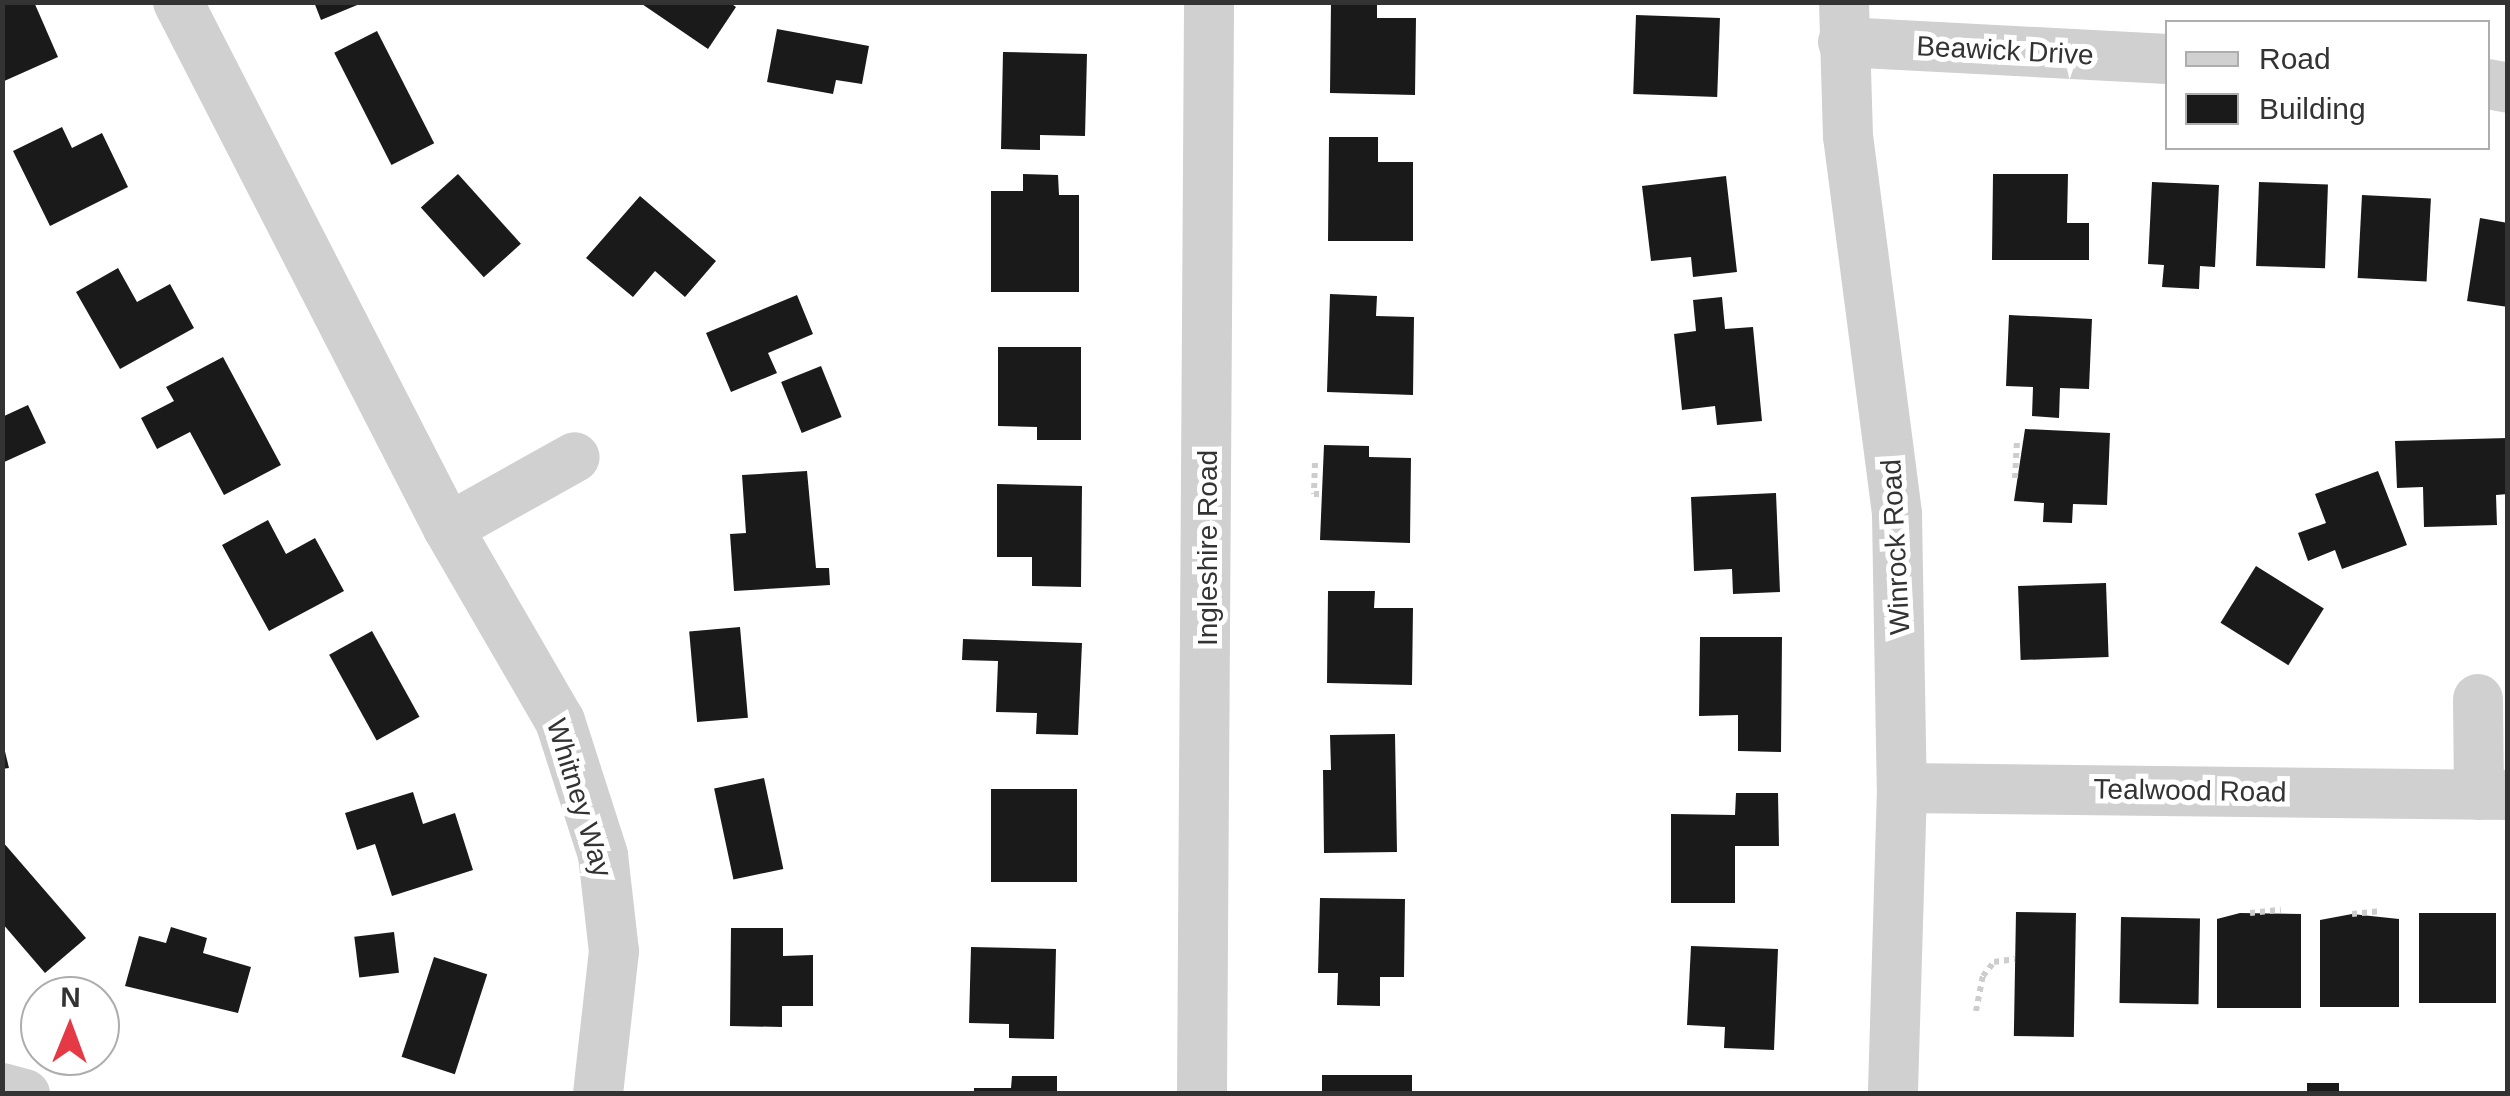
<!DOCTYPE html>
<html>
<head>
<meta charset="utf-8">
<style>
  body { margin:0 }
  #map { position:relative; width:2510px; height:1096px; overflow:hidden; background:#fff; font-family:Arial,sans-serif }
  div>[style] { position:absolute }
  .building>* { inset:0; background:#1a1a1a; transform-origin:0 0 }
  .path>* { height:6px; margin-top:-3px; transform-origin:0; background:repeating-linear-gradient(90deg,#cdcdcd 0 5px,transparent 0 10px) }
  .minor>* { height:50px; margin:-25px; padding:0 25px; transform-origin:25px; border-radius:25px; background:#d0d0d0 }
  span { translate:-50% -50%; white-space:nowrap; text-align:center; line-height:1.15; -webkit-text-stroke:10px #fff; paint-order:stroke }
  .street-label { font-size:28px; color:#333 }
  .frame { position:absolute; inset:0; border:5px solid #333; pointer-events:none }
  .legend { position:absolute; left:2165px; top:20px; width:325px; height:130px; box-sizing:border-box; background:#fff; border:2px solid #adadad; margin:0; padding:12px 18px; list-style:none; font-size:30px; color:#333 }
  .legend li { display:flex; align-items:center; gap:20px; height:50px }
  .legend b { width:50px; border:2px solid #adadad }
  .north { position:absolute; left:20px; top:976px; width:100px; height:100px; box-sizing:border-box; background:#fff; border:2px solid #adadad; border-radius:50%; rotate:1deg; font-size:28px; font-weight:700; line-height:40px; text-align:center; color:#333 }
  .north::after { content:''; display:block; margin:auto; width:35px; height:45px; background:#e63946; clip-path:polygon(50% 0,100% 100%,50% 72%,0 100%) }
</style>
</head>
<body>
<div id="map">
  <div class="building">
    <div style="clip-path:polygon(2px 2px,34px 2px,58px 57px,2px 82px)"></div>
    <div style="clip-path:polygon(314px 2px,362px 2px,362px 3px,321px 20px)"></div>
    <div style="clip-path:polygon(639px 2px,729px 2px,736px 7px,708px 49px)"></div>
    <div style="clip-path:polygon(1331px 2px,1377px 2px,1377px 18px,1416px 18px,1415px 95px,1330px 93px)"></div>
    <div style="left:1636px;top:15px;width:84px;height:79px;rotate:2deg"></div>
    <div style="clip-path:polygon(777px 29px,869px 46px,862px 84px,836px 80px,833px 94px,767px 82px)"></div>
    <div style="left:377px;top:31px;width:126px;height:48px;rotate:63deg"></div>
    <div style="clip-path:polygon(1003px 52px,1087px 54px,1085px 136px,1040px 135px,1040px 150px,1001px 149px)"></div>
    <div style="clip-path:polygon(62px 127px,72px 148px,102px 133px,128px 187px,50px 226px,13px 151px)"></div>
    <div style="clip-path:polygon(1329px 137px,1378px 137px,1378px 162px,1413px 162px,1413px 241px,1328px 241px)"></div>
    <div style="left:458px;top:174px;width:94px;height:50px;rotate:48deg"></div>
    <div style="clip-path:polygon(1023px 174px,1058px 175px,1059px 195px,1079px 195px,1079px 292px,991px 292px,991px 191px,1023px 191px)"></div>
    <div style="clip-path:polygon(1993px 174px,2068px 174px,2067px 223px,2089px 223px,2089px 260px,1992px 260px)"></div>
    <div style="clip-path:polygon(1726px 176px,1737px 272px,1693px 277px,1691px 257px,1651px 261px,1642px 186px)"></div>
    <div style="clip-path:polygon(2152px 182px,2219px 185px,2215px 267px,2200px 266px,2199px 289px,2162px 287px,2164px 265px,2148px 264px)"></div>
    <div style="left:2259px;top:182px;width:69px;height:84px;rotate:2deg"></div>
    <div style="left:2362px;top:195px;width:69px;height:83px;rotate:3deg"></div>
    <div style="clip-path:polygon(640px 196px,716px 261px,685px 297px,655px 271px,633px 297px,586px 258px)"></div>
    <div style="clip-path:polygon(2480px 218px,2508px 223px,2508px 307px,2467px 301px)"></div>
    <div style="clip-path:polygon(118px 268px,137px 302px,170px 284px,194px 328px,120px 369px,76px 292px)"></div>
    <div style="clip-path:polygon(1330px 294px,1377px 296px,1376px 316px,1414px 317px,1413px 395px,1327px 392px)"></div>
    <div style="clip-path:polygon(797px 295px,813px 334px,768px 353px,777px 373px,731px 392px,706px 333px)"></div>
    <div style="clip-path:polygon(1722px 297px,1725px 329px,1753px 327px,1762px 421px,1717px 425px,1715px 406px,1682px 410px,1674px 334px,1696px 331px,1693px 300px)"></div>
    <div style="clip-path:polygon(2009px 315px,2092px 319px,2089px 389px,2060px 388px,2059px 418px,2032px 416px,2033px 387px,2006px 386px)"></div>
    <div style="clip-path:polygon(998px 347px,1081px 347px,1081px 440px,1037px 440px,1037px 427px,998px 426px)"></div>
    <div style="clip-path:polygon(223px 357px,281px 465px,224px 495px,190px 432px,157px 449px,141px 418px,174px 401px,166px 387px)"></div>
    <div style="left:821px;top:366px;width:55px;height:43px;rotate:68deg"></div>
    <div style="clip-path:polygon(28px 405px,46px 443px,2px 463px,2px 417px)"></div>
    <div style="clip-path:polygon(2025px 429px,2110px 433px,2107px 505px,2073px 504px,2072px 523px,2043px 522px,2044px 503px,2014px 501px)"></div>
    <div style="clip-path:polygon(2508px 438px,2508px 494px,2496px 495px,2497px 525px,2424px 527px,2423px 487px,2397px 488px,2395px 441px)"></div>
    <div style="clip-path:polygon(1324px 445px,1369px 446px,1369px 457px,1411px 458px,1410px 543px,1320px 540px)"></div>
    <div style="clip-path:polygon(807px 471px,816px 568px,829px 568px,830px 585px,734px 591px,730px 534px,746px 533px,742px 475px)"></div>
    <div style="clip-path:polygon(2378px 471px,2407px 545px,2342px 569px,2335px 550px,2308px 561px,2298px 533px,2326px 523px,2315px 494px)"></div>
    <div style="clip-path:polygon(997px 484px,1082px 486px,1081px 587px,1032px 586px,1032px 557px,997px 557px)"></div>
    <div style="clip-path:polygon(1776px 493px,1780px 592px,1733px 594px,1732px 569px,1694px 571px,1691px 497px)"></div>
    <div style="clip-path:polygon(268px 520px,286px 554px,315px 538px,344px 591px,269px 631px,222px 545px)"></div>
    <div style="left:2256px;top:566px;width:80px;height:67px;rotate:32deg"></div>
    <div style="left:2106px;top:583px;width:74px;height:88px;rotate:88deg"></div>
    <div style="clip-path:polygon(1328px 591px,1375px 591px,1374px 608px,1413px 608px,1412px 685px,1327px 683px)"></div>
    <div style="left:740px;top:627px;width:91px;height:51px;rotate:85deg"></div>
    <div style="left:372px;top:631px;width:98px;height:49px;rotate:61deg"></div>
    <div style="clip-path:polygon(1700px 637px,1782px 637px,1781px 752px,1738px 751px,1738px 715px,1699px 716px)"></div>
    <div style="clip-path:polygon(963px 639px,1082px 643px,1078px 735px,1036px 734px,1037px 713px,996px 712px,998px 661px,962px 660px)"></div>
    <div style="clip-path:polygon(1395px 734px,1397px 852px,1324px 853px,1323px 770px,1331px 770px,1330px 735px)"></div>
    <div style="clip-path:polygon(2px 739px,9px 768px,2px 769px)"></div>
    <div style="left:764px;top:778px;width:93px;height:51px;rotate:78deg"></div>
    <div style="left:991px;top:789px;width:86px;height:93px"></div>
    <div style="clip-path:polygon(413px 792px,423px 824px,455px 813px,473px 870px,392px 896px,375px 844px,357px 850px,345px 813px)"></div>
    <div style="clip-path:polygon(1736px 793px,1778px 793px,1779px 846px,1735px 846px,1735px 903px,1671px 903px,1671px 814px,1735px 815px)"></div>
    <div style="clip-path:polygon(2px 841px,86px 938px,45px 973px,2px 923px)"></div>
    <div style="clip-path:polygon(1320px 898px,1405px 899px,1404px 977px,1380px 977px,1380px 1006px,1337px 1005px,1338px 973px,1318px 973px)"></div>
    <div style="left:2016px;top:912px;width:60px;height:124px;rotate:1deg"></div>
    <div style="clip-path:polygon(2240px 913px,2301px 914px,2301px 1008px,2217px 1008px,2217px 919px)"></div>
    <div style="left:2419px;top:913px;width:77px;height:90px"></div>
    <div style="clip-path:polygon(2352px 914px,2399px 919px,2399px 1007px,2320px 1007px,2320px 920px)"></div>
    <div style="left:2121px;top:917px;width:79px;height:86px;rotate:1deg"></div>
    <div style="clip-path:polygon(171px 927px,207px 938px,203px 953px,251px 967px,238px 1013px,125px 986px,139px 936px,166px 943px)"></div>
    <div style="clip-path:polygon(731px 928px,783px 928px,783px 956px,813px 955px,813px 1006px,782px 1006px,782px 1027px,730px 1026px)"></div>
    <div style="left:394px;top:932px;width:41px;height:40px;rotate:83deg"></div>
    <div style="clip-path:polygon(1691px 946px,1778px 949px,1774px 1050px,1724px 1048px,1725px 1027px,1687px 1025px)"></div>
    <div style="clip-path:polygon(971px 947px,1056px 949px,1054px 1039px,1009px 1038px,1009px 1024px,969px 1023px)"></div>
    <div style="left:434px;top:957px;width:56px;height:105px;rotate:18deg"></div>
    <div style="left:1322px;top:1075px;width:90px;height:19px"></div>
    <div style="clip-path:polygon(1012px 1076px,1057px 1076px,1057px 1094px,974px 1094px,974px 1088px,1011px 1088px)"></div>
    <div style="left:2307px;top:1083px;width:32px;height:11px"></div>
  </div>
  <div class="path">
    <div style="left:1315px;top:463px;width:31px;rotate:92deg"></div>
    <div style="left:1314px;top:494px;width:8px"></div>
    <div style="left:2015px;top:478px;width:36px;rotate:-87deg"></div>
    <div style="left:2250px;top:913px;width:31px;rotate:-6deg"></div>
    <div style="left:2352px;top:914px;width:27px;rotate:-6deg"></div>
    <div style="left:1976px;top:1011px;width:36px;rotate:-79deg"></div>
    <div style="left:1983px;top:976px;width:18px;rotate:-52deg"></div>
    <div style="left:1994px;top:962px;width:21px;rotate:-8deg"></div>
  </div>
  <div class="minor">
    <div style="left:178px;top:2px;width:591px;rotate:62.83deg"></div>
    <div style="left:448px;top:528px;width:223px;rotate:59.9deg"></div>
    <div style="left:560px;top:721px;width:141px;rotate:72.2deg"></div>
    <div style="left:603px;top:855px;width:97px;rotate:83.5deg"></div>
    <div style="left:614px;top:951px;width:144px;rotate:96.4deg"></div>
    <div style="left:1844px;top:2px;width:134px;rotate:88.3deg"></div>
    <div style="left:1848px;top:136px;width:382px;rotate:82.6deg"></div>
    <div style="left:1897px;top:515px;width:273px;rotate:89deg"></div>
    <div style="left:1902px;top:788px;width:306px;rotate:91.7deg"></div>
    <div style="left:1843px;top:42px;width:325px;rotate:3deg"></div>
    <div style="left:2488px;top:84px;width:20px;rotate:11deg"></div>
    <div style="left:448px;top:528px;width:145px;rotate:-29.2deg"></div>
    <div style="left:2478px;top:699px;width:96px;rotate:89.4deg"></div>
    <div style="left:1902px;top:788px;width:606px;rotate:0.66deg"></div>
    <div style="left:2px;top:1088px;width:24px;rotate:15deg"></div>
    <div style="left:1202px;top:1094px;width:1092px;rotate:-89.63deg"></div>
  </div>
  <div class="street-label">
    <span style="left:2005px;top:51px;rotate:3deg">Beawick Drive</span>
    <span style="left:1896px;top:547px;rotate:-93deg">Winrock Road</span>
    <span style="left:1208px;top:548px;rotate:-90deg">Ingleshire Road</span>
    <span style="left:2190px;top:791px;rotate:1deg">Tealwood Road</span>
    <span style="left:579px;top:798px;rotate:73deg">Whitney Way</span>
  </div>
  <div class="frame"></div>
  <ul class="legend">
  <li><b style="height:12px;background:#d0d0d0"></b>Road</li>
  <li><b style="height:28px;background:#1a1a1a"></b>Building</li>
  </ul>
  <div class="north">N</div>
</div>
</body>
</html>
